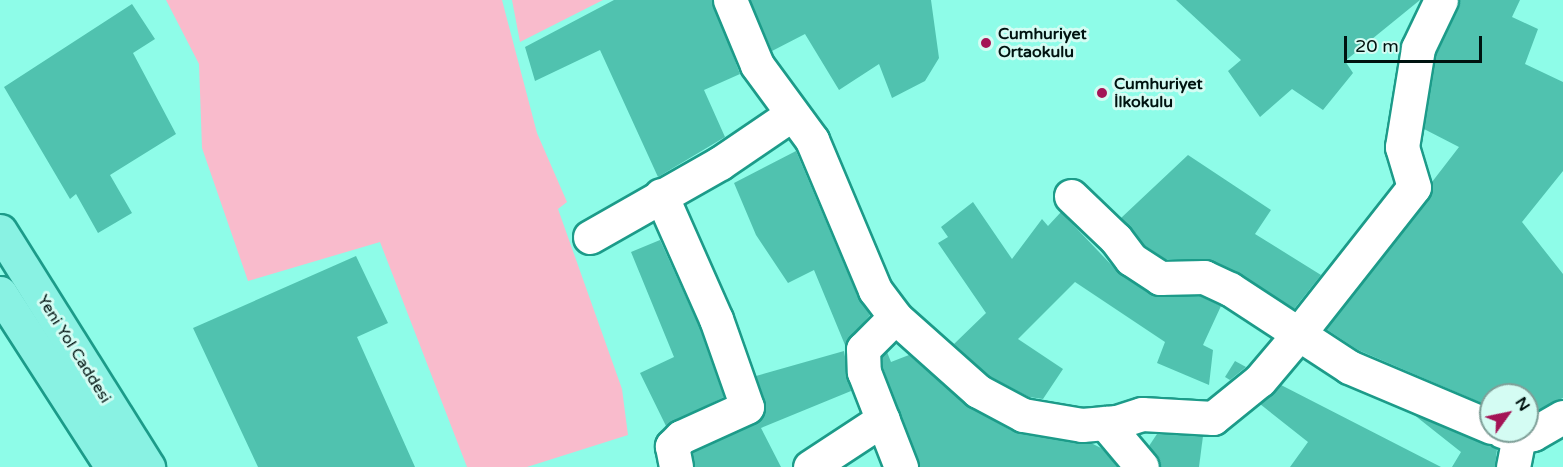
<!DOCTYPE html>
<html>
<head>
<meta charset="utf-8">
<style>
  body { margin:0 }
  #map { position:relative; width:1563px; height:467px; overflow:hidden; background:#8efce8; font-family:"Varela Round",sans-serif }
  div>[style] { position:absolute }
  .green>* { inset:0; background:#f9bbcc }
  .building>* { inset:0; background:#50c2af }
  .roads { filter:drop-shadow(2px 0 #1c9b89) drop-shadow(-2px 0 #1c9b89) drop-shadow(0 2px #1c9b89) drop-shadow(0 -2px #1c9b89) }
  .minor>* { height:33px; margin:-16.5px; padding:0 16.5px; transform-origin:16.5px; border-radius:16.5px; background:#fff }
  .major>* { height:33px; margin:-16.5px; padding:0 16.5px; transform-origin:16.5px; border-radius:16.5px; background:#89f2e3 }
  .dots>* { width:16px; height:16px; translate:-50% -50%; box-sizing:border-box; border:3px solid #d4fcf3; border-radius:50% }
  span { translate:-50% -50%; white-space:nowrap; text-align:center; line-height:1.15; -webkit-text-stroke:6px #d4fcf3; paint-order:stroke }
  .poi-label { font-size:16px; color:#001310; font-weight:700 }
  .left { translate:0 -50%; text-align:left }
  .street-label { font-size:16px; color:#001310 }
  .north { position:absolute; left:1479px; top:383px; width:60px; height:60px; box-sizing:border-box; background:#d4fcf3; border:2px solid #7f9f98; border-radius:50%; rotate:57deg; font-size:16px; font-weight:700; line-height:24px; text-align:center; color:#001310 }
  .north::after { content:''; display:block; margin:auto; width:21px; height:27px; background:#a41456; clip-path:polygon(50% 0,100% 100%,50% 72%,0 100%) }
  .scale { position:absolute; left:1344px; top:36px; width:138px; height:27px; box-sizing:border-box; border:3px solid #001310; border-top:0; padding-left:8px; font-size:18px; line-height:21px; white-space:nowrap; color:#001310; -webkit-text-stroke:4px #d4fcf3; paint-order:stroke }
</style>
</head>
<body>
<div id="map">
  <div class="green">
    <div style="clip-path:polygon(166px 0,502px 0,537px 133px,567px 202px,558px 209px,622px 389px,628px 435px,527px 467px,467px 467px,380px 242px,248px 281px,202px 148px,199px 64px)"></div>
    <div style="clip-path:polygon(512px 0,603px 0,520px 42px)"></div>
  </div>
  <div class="building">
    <div style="clip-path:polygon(614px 0,712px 0,740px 74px,704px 90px,725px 137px,658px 177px,600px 50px,535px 81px,525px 47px)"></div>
    <div style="clip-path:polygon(750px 0,931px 0,939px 58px,925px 81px,892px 98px,879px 64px,839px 90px,805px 34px,772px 51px)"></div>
    <div style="clip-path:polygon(1176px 0,1420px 0,1345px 61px,1353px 73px,1323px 110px,1292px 89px,1260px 117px,1228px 71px,1241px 60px)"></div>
    <div style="clip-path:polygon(1460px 0,1520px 0,1512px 17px,1538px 29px,1525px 64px,1563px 82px,1563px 171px,1522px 222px,1563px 274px,1563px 398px,1527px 416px,1527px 395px,1491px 395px,1491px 407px,1358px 350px,1326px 329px,1429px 199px,1432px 182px,1459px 147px,1424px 129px,1436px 54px)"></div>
    <div style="clip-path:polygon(132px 4px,155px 39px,133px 53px,176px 134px,110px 175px,132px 213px,98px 233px,76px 194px,70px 199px,4px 87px)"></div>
    <div style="clip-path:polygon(796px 151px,858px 297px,870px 315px,845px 345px,814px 270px,788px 283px,756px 235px,734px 183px)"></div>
    <div style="clip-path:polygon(1188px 155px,1271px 210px,1255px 234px,1321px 275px,1294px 309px,1212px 260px,1165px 259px,1144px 245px,1121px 218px)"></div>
    <div style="clip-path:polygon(973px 202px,1012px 259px,1042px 219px,1048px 226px,1061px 212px,1120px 274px,1150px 294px,1200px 296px,1221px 306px,1203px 345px,1213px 350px,1209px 385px,1157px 363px,1165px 342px,1075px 282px,1018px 339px,1063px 369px,1043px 399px,1029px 397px,989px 376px,954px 344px,986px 313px,938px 243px,948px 237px,941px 227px)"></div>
    <div style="clip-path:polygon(660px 240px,699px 326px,724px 397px,666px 426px,640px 373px,674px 357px,631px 252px)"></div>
    <div style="clip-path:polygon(356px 256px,388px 323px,357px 337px,415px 467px,258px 467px,193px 328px)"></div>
    <div style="clip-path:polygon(844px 351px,851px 391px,761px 428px,781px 467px,694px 467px,692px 452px,762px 418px,765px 401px,756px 376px)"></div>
    <div style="clip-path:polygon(887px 352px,891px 362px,909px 355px,966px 405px,1014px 432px,1091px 443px,1101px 448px,1118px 467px,919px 467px,883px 368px,882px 356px)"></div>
    <div style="clip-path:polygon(1235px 361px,1246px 367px,1230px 380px,1225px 377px)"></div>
    <div style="clip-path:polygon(1281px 385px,1441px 467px,1290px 467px,1308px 442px,1260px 404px)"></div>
    <div style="clip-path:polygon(1413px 414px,1497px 449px,1495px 467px,1452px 467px,1461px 452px)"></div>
    <div style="clip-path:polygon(1157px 434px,1203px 436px,1199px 467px,1160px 467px,1149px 446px)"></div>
  </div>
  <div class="roads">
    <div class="minor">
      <div style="left:730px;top:0;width:70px;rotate:67.4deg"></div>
      <div style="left:757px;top:65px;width:93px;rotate:53.7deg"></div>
      <div style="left:812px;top:140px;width:163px;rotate:67.2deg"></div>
      <div style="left:875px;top:290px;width:34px;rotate:53deg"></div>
      <div style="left:895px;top:317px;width:111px;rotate:41.7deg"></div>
      <div style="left:978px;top:391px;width:51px;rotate:28.1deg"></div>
      <div style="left:1023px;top:415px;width:60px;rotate:9.6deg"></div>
      <div style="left:1082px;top:425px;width:35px;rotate:-5deg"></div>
      <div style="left:1117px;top:422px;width:26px;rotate:-18deg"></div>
      <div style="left:1142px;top:414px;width:71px;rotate:3.2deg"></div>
      <div style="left:1213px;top:418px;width:60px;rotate:-39deg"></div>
      <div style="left:1260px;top:380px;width:50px;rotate:-49.9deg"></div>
      <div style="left:1292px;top:342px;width:197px;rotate:-51.8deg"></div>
      <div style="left:1414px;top:187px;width:42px;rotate:-106.7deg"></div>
      <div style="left:1402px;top:147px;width:100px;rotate:-80.8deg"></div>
      <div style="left:1418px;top:48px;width:53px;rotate:-64.4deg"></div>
      <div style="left:661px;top:195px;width:136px;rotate:66.1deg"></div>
      <div style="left:716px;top:319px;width:93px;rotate:70.6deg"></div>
      <div style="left:747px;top:407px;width:72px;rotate:155.6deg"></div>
      <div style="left:681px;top:437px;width:13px;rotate:135deg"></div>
      <div style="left:672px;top:446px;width:21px;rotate:79deg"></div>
      <div style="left:1071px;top:196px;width:62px;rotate:43.7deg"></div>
      <div style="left:1116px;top:239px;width:25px;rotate:53deg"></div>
      <div style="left:1131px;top:259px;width:35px;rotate:33deg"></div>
      <div style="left:1160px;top:278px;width:44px;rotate:-1.3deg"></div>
      <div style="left:1204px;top:277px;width:29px;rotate:25deg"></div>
      <div style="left:1230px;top:289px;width:142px;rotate:33.2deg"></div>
      <div style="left:1349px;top:367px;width:154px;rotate:22.9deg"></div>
      <div style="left:590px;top:237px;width:150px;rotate:-29.6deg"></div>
      <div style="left:720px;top:163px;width:87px;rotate:-34.2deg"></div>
      <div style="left:895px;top:317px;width:45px;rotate:135deg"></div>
      <div style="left:863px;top:349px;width:23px;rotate:88deg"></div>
      <div style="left:864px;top:372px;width:102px;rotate:68.7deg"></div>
      <div style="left:1105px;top:423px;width:57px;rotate:49.9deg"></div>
      <div style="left:1502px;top:431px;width:18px;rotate:19deg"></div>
      <div style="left:1519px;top:437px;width:14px;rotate:-12deg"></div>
      <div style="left:1533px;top:434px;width:34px;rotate:-30deg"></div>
      <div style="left:810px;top:467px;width:87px;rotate:-33.3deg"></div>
      <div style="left:1513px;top:467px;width:31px;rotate:-79deg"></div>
    </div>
    <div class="major">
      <div style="left:0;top:231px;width:279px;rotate:57.9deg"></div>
      <div style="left:0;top:293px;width:207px;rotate:57.2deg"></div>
    </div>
  </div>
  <div class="dots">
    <div style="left:986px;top:43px;background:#a41456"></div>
    <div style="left:1102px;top:93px;background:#a41456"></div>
  </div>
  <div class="poi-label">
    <span class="left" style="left:998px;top:43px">Cumhuriyet<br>Ortaokulu</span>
    <span class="left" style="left:1114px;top:93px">Cumhuriyet<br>İlkokulu</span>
  </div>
  <div class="street-label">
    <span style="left:74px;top:349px;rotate:58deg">Yeni Yol Caddesi</span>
  </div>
  <div class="north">N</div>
  <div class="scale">20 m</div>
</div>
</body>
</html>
